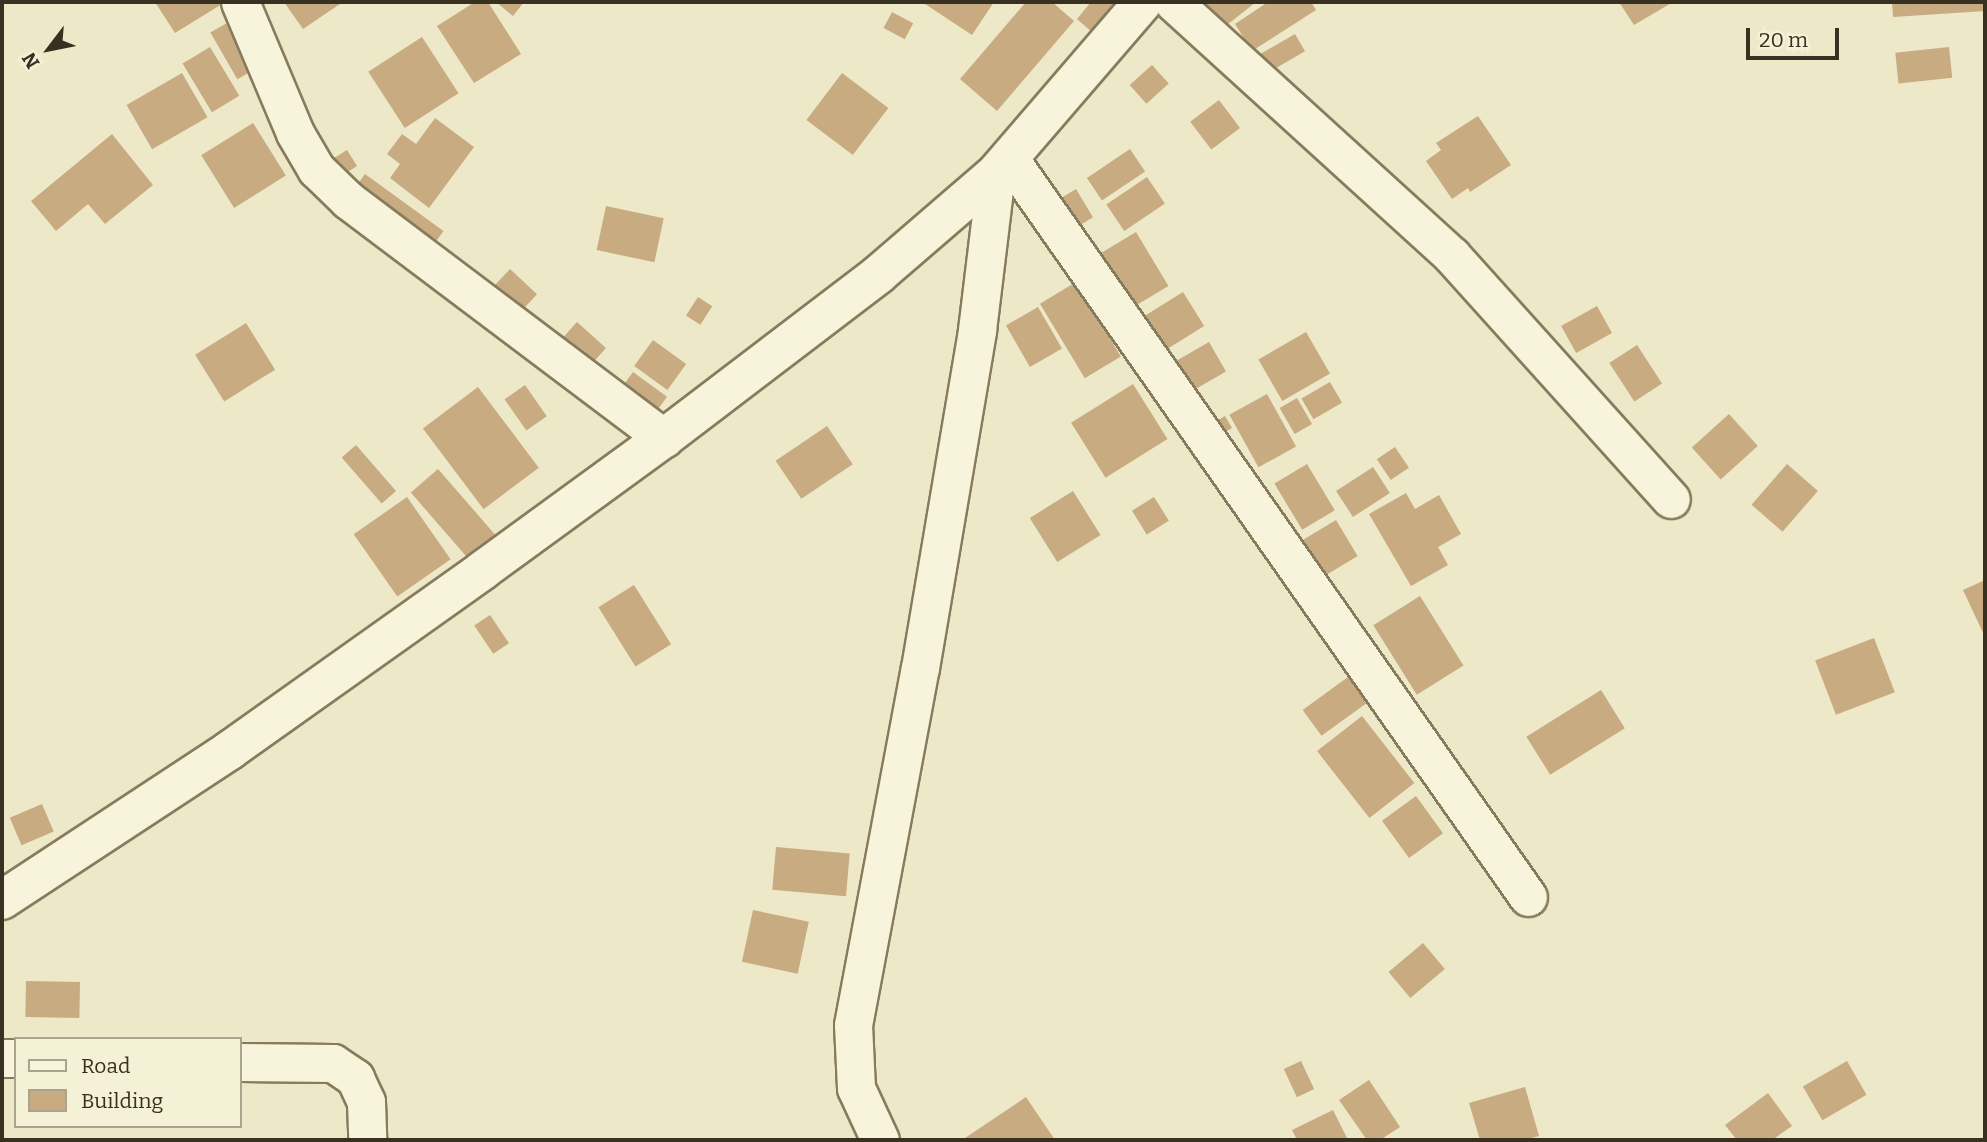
<!DOCTYPE html>
<html>
<head>
<meta charset="utf-8">
<style>
  body { margin:0 }
  #map { position:relative; width:1987px; height:1142px; overflow:hidden; background:#ece8c8; font-family:Bitter,serif }
  div>[style] { position:absolute }
  .building>* { inset:0; background:#c8ab80; transform-origin:0 0 }
  .roads { filter:drop-shadow(2px 0 #877b5e) drop-shadow(-2px 0 #877b5e) drop-shadow(0 2px #877b5e) drop-shadow(0 -2px #877b5e) }
  .street>* { height:37px; margin:-18.5px; padding:0 18.5px; transform-origin:18.5px; border-radius:18.5px; background:#f7f4db }
  .secondary>* { height:38px; margin:-19px; padding:0 19px; transform-origin:19px; border-radius:19px; background:#f7f4db }
  span { translate:-50% -50%; white-space:nowrap; text-align:center; line-height:1.15; -webkit-text-stroke:7px #f4f1d7; paint-order:stroke }
  .frame { position:absolute; inset:0; border:4px solid #383020; pointer-events:none }
  .legend { position:absolute; left:14px; top:1037px; width:228px; height:91px; box-sizing:border-box; background:#f4f1d7; border:2px solid #a9a48e; margin:0; padding:9px 12px; list-style:none; font-size:21px; color:#383020 }
  .legend li { display:flex; align-items:center; gap:14px; height:35px }
  .legend b { width:35px; border:2px solid #a9a48e }
  .north { position:absolute; left:14px; top:14px; width:70px; height:70px; -webkit-text-stroke:5px #f4f1d7; paint-order:stroke; rotate:238deg; font-size:19px; font-weight:700; line-height:28px; text-align:center; color:#383020 }
  .north::after { content:''; display:block; margin:auto; width:24px; height:32px; background:#383020; clip-path:polygon(50% 0,100% 100%,50% 72%,0 100%) }
  .scale { position:absolute; left:1746px; top:28px; width:93px; height:32px; box-sizing:border-box; border:4px solid #383020; border-top:0; padding-left:9px; font-size:21px; line-height:24px; white-space:nowrap; color:#383020; -webkit-text-stroke:5px #f4f1d7; paint-order:stroke }
</style>
</head>
<body>
<div id="map">
  <div class="building">
    <div style="clip-path:polygon(155px 2px,221px 2px,222px 4px,175px 33px)"></div>
    <div style="clip-path:polygon(284px 2px,343px 2px,303px 29px)"></div>
    <div style="clip-path:polygon(475px 2px,488px 2px,521px 54px,474px 83px,437px 26px)"></div>
    <div style="clip-path:polygon(496px 2px,524px 2px,513px 16px)"></div>
    <div style="clip-path:polygon(922px 2px,994px 2px,972px 35px)"></div>
    <div style="clip-path:polygon(1026px 2px,1052px 2px,1074px 21px,997px 111px,960px 79px)"></div>
    <div style="clip-path:polygon(1091px 2px,1119px 2px,1093px 33px,1077px 19px)"></div>
    <div style="clip-path:polygon(1186px 2px,1256px 2px,1213px 36px)"></div>
    <div style="clip-path:polygon(1268px 2px,1311px 2px,1316px 10px,1252px 51px,1235px 24px)"></div>
    <div style="clip-path:polygon(1619px 2px,1673px 2px,1634px 25px)"></div>
    <div style="clip-path:polygon(1892px 2px,1985px 2px,1985px 11px,1893px 17px)"></div>
    <div style="left:892px;top:12px;width:24px;height:18px;rotate:28deg"></div>
    <div style="left:232px;top:20px;width:54px;height:25px;rotate:60deg"></div>
    <div style="left:1295px;top:34px;width:20px;height:49px;rotate:60deg"></div>
    <div style="left:422px;top:37px;width:67px;height:64px;rotate:57deg"></div>
    <div style="left:210px;top:47px;width:57px;height:32px;rotate:59deg"></div>
    <div style="left:1949px;top:47px;width:31px;height:54px;rotate:84deg"></div>
    <div style="left:1152px;top:65px;width:25px;height:30px;rotate:48deg"></div>
    <div style="left:182px;top:73px;width:51px;height:64px;rotate:60deg"></div>
    <div style="left:842px;top:73px;width:58px;height:59px;rotate:37deg"></div>
    <div style="left:1219px;top:100px;width:35px;height:36px;rotate:53deg"></div>
    <div style="clip-path:polygon(1478px 116px,1511px 165px,1470px 192px,1468px 188px,1452px 199px,1426px 161px,1441px 150px,1436px 143px)"></div>
    <div style="clip-path:polygon(435px 118px,474px 147px,429px 208px,390px 178px,400px 164px,387px 154px,402px 134px,416px 144px)"></div>
    <div style="left:253px;top:123px;width:62px;height:61px;rotate:58deg"></div>
    <div style="clip-path:polygon(112px 134px,153px 185px,105px 224px,88px 204px,56px 231px,31px 201px)"></div>
    <div style="left:1130px;top:149px;width:27px;height:52px;rotate:56deg"></div>
    <div style="left:347px;top:150px;width:19px;height:26px;rotate:58deg"></div>
    <div style="left:365px;top:174px;width:97px;height:24px;rotate:36deg"></div>
    <div style="left:1147px;top:177px;width:32px;height:49px;rotate:56deg"></div>
    <div style="left:1076px;top:189px;width:33px;height:28px;rotate:59deg"></div>
    <div style="left:606px;top:206px;width:59px;height:45px;rotate:12deg"></div>
    <div style="left:1136px;top:232px;width:63px;height:54px;rotate:59deg"></div>
    <div style="left:510px;top:269px;width:37px;height:34px;rotate:43deg"></div>
    <div style="left:1076px;top:282px;width:87px;height:42px;rotate:59deg"></div>
    <div style="left:1183px;top:292px;width:40px;height:53px;rotate:58deg"></div>
    <div style="left:698px;top:297px;width:17px;height:22px;rotate:33deg"></div>
    <div style="left:1597px;top:306px;width:31px;height:41px;rotate:61deg"></div>
    <div style="left:1038px;top:307px;width:48px;height:37px;rotate:60deg"></div>
    <div style="left:577px;top:322px;width:39px;height:29px;rotate:42deg"></div>
    <div style="left:246px;top:323px;width:55px;height:60px;rotate:58deg"></div>
    <div style="left:1306px;top:332px;width:48px;height:55px;rotate:60deg"></div>
    <div style="left:653px;top:340px;width:41px;height:32px;rotate:36deg"></div>
    <div style="left:1209px;top:342px;width:34px;height:48px;rotate:60deg"></div>
    <div style="left:1637px;top:345px;width:46px;height:33px;rotate:57deg"></div>
    <div style="left:633px;top:372px;width:42px;height:29px;rotate:36deg"></div>
    <div style="left:1330px;top:382px;width:24px;height:33px;rotate:60deg"></div>
    <div style="left:1133px;top:384px;width:65px;height:73px;rotate:58deg"></div>
    <div style="left:525px;top:385px;width:38px;height:25px;rotate:55deg"></div>
    <div style="left:478px;top:387px;width:101px;height:69px;rotate:53deg"></div>
    <div style="left:1267px;top:394px;width:60px;height:43px;rotate:61deg"></div>
    <div style="left:1297px;top:398px;width:30px;height:20px;rotate:60deg"></div>
    <div style="left:1729px;top:414px;width:43px;height:50px;rotate:48deg"></div>
    <div style="left:1225px;top:416px;width:14px;height:13px;rotate:60deg"></div>
    <div style="left:827px;top:426px;width:46px;height:62px;rotate:56deg"></div>
    <div style="left:356px;top:445px;width:61px;height:19px;rotate:49deg"></div>
    <div style="left:1395px;top:447px;width:25px;height:22px;rotate:56deg"></div>
    <div style="left:1307px;top:464px;width:54px;height:38px;rotate:59deg"></div>
    <div style="left:1787px;top:464px;width:41px;height:54px;rotate:41deg"></div>
    <div style="left:1373px;top:467px;width:31px;height:44px;rotate:57deg"></div>
    <div style="left:438px;top:469px;width:91px;height:36px;rotate:49deg"></div>
    <div style="left:1073px;top:491px;width:52px;height:51px;rotate:58deg"></div>
    <div style="clip-path:polygon(1406px 493px,1415px 509px,1439px 495px,1461px 534px,1438px 547px,1448px 565px,1411px 586px,1369px 514px)"></div>
    <div style="left:407px;top:497px;width:76px;height:65px;rotate:55deg"></div>
    <div style="left:1154px;top:497px;width:28px;height:26px;rotate:58deg"></div>
    <div style="left:1336px;top:520px;width:42px;height:44px;rotate:59deg"></div>
    <div style="clip-path:polygon(1985px 580px,1985px 637px,1963px 590px)"></div>
    <div style="left:634px;top:585px;width:70px;height:42px;rotate:58deg"></div>
    <div style="left:1420px;top:596px;width:82px;height:55px;rotate:58deg"></div>
    <div style="left:490px;top:615px;width:34px;height:19px;rotate:56deg"></div>
    <div style="left:1874px;top:638px;width:58px;height:63px;rotate:69deg"></div>
    <div style="left:1348px;top:677px;width:32px;height:56px;rotate:54deg"></div>
    <div style="left:1601px;top:690px;width:45px;height:88px;rotate:58deg"></div>
    <div style="left:1362px;top:716px;width:85px;height:57px;rotate:52deg"></div>
    <div style="left:1416px;top:796px;width:46px;height:42px;rotate:54deg"></div>
    <div style="left:42px;top:804px;width:30px;height:35px;rotate:67deg"></div>
    <div style="left:776px;top:847px;width:74px;height:43px;rotate:5deg"></div>
    <div style="left:753px;top:910px;width:57px;height:53px;rotate:12deg"></div>
    <div style="left:1423px;top:943px;width:34px;height:45px;rotate:50deg"></div>
    <div style="left:26px;top:981px;width:54px;height:36px;rotate:1deg"></div>
    <div style="left:1301px;top:1061px;width:31px;height:19px;rotate:65deg"></div>
    <div style="left:1847px;top:1061px;width:39px;height:51px;rotate:60deg"></div>
    <div style="clip-path:polygon(1369px 1080px,1400px 1127px,1380px 1140px,1367px 1140px,1339px 1100px)"></div>
    <div style="clip-path:polygon(1525px 1087px,1539px 1136px,1524px 1140px,1480px 1140px,1469px 1103px)"></div>
    <div style="clip-path:polygon(1768px 1093px,1792px 1126px,1772px 1140px,1737px 1140px,1725px 1125px)"></div>
    <div style="clip-path:polygon(1026px 1097px,1055px 1140px,962px 1140px)"></div>
    <div style="clip-path:polygon(1333px 1110px,1348px 1140px,1297px 1140px,1292px 1130px)"></div>
  </div>
  <div class="roads">
    <div class="street">
      <div style="left:240px;top:2px;width:142px;rotate:67.2deg"></div>
      <div style="left:295px;top:133px;width:42px;rotate:59.7deg"></div>
      <div style="left:316px;top:169px;width:45px;rotate:44.1deg"></div>
      <div style="left:348px;top:200px;width:396px;rotate:37deg"></div>
      <div style="left:1173px;top:2px;width:377px;rotate:42.3deg"></div>
      <div style="left:1452px;top:256px;width:327px;rotate:48deg"></div>
      <div style="left:1009px;top:158px;width:903px;rotate:54.92deg"></div>
      <div style="left:2px;top:1058px;width:14px"></div>
      <div style="left:240px;top:1062px;width:93px;rotate:0.6deg"></div>
      <div style="left:333px;top:1063px;width:27px;rotate:34deg"></div>
      <div style="left:355px;top:1078px;width:26px;rotate:65deg"></div>
      <div style="left:366px;top:1102px;width:38px;rotate:88deg"></div>
      <div style="left:880px;top:1140px;width:57px;rotate:-114.8deg"></div>
      <div style="left:856px;top:1088px;width:63px;rotate:-92.7deg"></div>
      <div style="left:853px;top:1025px;width:363px;rotate:-79.4deg"></div>
      <div style="left:920px;top:668px;width:343px;rotate:-80.4deg"></div>
      <div style="left:977px;top:330px;width:158px;rotate:-83.1deg"></div>
    </div>
    <div class="secondary">
      <div style="left:2px;top:900px;width:273px;rotate:-33.3deg"></div>
      <div style="left:230px;top:750px;width:310px;rotate:-35.4deg"></div>
      <div style="left:483px;top:570px;width:224px;rotate:-36.1deg"></div>
      <div style="left:664px;top:438px;width:270px;rotate:-37.3deg"></div>
      <div style="left:879px;top:274px;width:155px;rotate:-40.8deg"></div>
      <div style="left:996px;top:173px;width:225px;rotate:-49.3deg"></div>
    </div>
  </div>
  <div class="frame"></div>
  <ul class="legend">
  <li><b style="height:9px;background:#f7f4db"></b>Road</li>
  <li><b style="height:19px;background:#c8ab80"></b>Building</li>
  </ul>
  <div class="north">N</div>
  <div class="scale">20 m</div>
</div>
</body>
</html>
